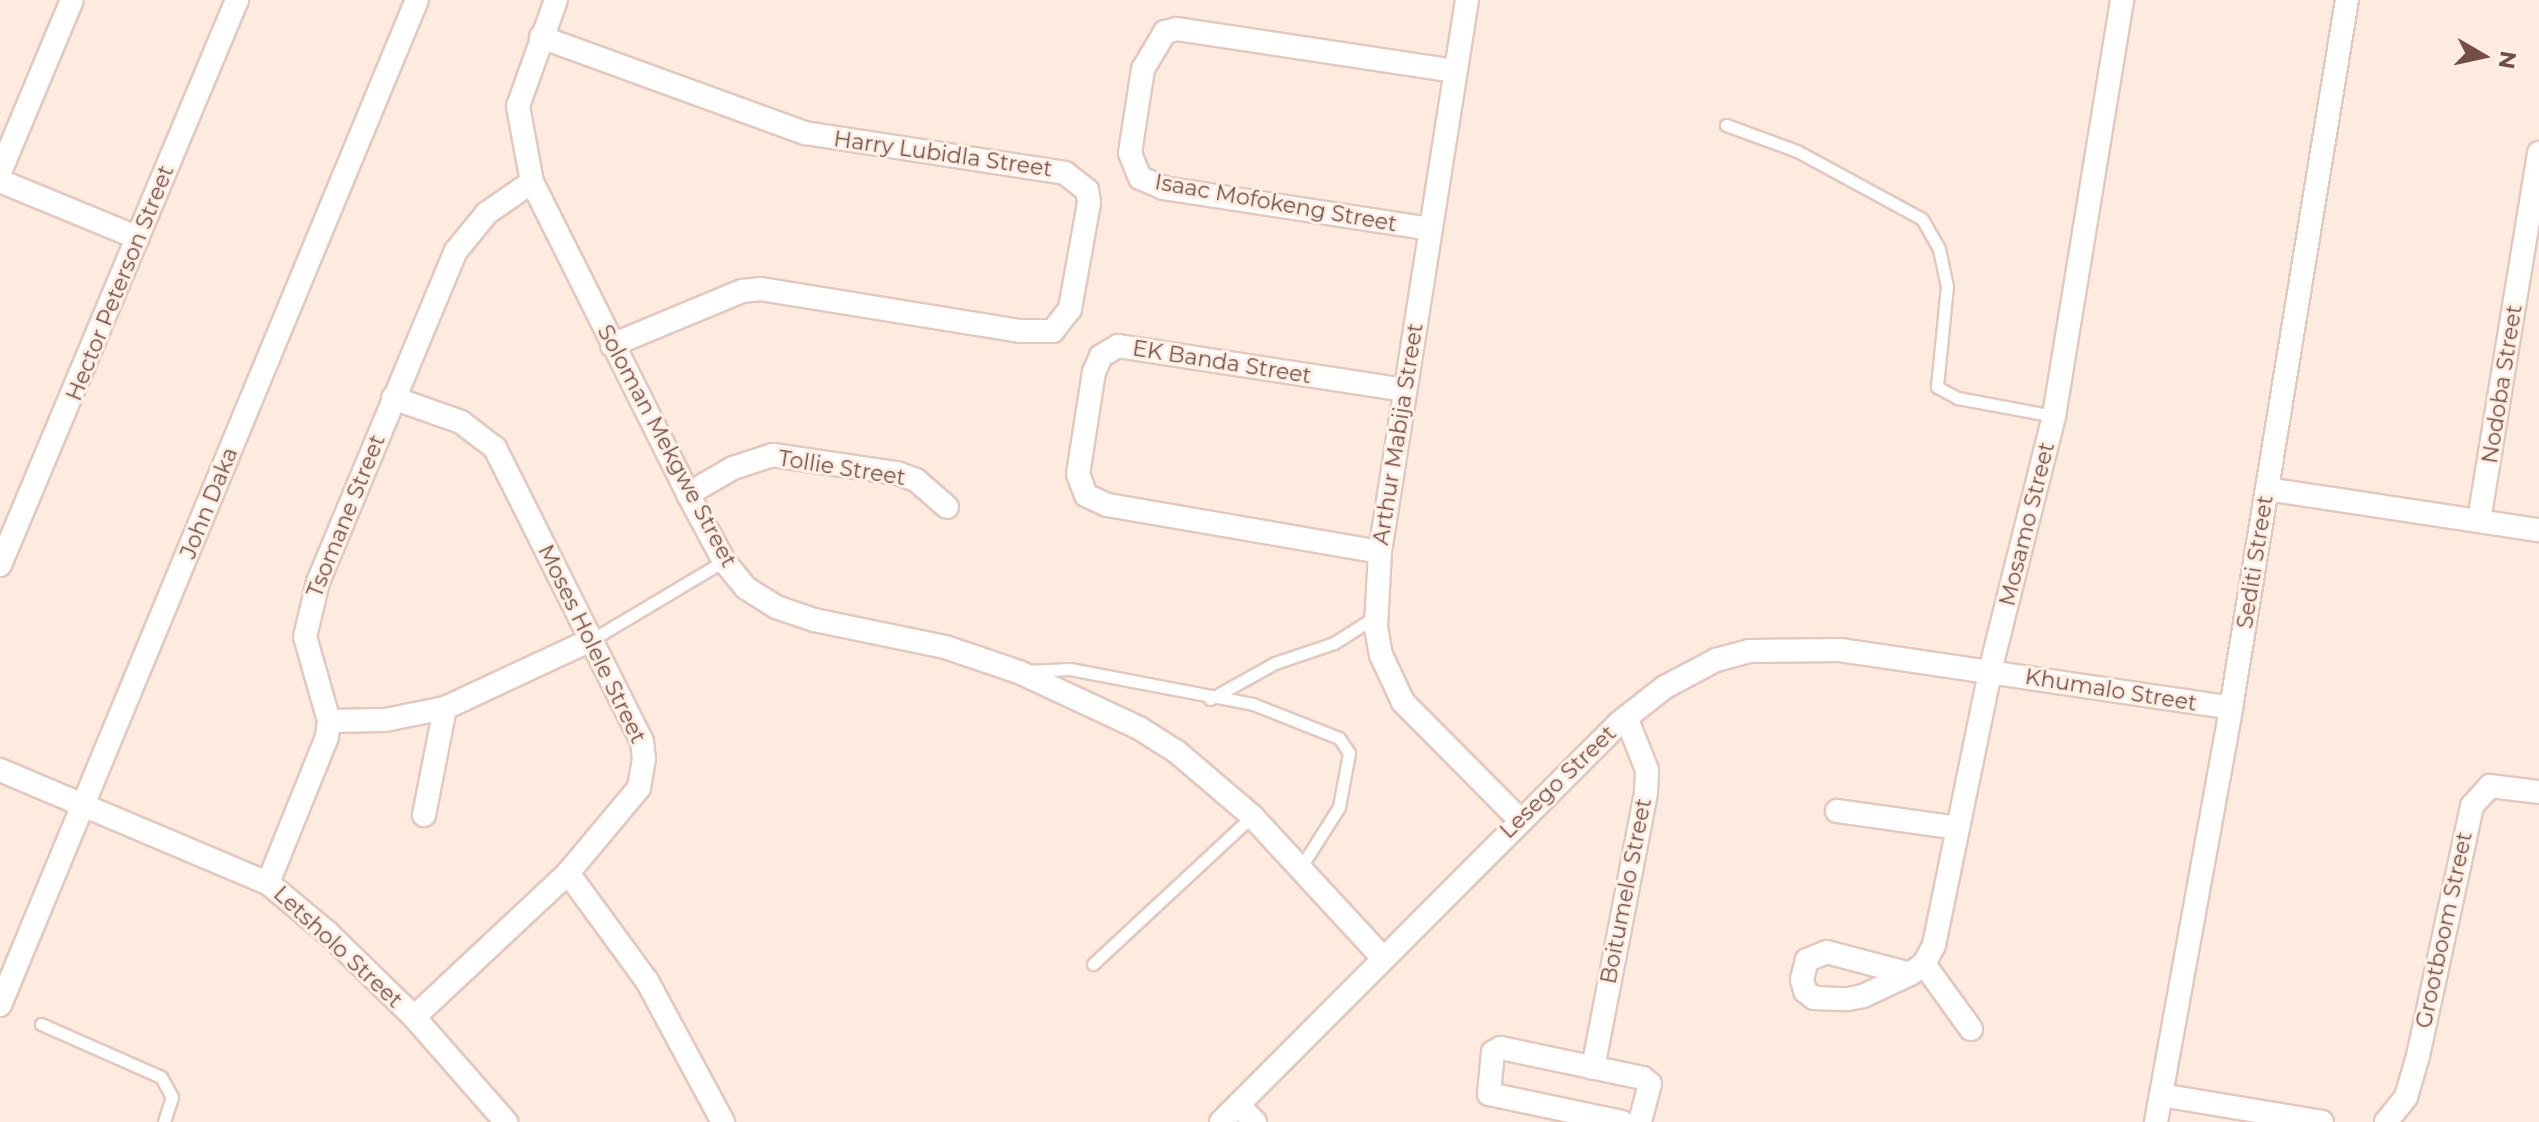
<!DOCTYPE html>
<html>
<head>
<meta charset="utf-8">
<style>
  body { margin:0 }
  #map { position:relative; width:2539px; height:1122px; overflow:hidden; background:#fdebdf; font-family:Montserrat,sans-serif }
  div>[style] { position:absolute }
  .roads { filter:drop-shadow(2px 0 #e3c8be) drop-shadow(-2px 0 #e3c8be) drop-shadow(0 2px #e3c8be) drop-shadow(0 -2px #e3c8be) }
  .lane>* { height:11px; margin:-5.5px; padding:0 5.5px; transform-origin:5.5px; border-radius:5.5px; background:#fff }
  .street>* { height:22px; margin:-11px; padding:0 11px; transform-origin:11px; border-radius:11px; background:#fff }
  span { translate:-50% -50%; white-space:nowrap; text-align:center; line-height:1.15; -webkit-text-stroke:6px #fff0e6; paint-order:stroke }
  .street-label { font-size:22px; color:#734e47 }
  .north { position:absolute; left:2443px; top:16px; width:80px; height:80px; -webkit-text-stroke:6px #fff0e6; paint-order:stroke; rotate:99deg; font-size:22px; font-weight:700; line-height:32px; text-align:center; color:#734e47 }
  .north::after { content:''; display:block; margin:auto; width:28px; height:36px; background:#734e47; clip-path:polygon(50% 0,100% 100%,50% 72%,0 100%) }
</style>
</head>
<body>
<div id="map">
  <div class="roads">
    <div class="lane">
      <div style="left:1726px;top:125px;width:76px;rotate:20.1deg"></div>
      <div style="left:1797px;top:151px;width:142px;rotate:28.5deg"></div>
      <div style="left:1922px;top:219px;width:34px;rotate:60deg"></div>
      <div style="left:1939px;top:249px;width:38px;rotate:78deg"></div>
      <div style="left:1947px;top:286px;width:101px;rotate:95.7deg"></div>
      <div style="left:1937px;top:387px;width:24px;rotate:28deg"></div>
      <div style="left:1958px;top:398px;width:98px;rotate:10.6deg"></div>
      <div style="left:593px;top:639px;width:152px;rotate:-30.8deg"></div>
      <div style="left:1027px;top:671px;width:43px;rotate:-2.7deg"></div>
      <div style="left:1070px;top:669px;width:186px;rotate:10.8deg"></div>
      <div style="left:1253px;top:704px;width:92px;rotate:21.6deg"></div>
      <div style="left:1339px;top:738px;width:18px;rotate:56deg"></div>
      <div style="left:1349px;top:753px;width:55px;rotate:100.5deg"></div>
      <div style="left:1339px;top:807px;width:75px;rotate:122.4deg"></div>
      <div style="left:1210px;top:699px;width:74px;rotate:-29deg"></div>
      <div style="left:1275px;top:663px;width:62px;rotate:-18.7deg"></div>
      <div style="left:1334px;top:643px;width:49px;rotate:-32.4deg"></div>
      <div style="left:1093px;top:964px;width:217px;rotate:-42.9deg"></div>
      <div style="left:41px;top:1024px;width:131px;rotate:23.8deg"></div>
      <div style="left:161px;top:1077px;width:23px;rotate:61deg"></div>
      <div style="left:172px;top:1097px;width:26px;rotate:108deg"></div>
    </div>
    <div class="street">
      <div style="left:556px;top:0;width:113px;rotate:109.7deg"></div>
      <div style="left:518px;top:106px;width:77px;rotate:79.6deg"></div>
      <div style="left:532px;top:182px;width:349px;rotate:63.4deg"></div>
      <div style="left:688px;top:494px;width:76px;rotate:61.8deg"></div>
      <div style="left:724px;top:561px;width:35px;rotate:51deg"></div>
      <div style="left:746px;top:588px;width:36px;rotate:32deg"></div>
      <div style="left:776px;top:607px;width:40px;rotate:18.9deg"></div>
      <div style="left:814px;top:620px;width:134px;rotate:11.6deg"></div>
      <div style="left:945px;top:647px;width:78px;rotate:18.7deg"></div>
      <div style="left:1019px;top:672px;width:132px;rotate:25deg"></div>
      <div style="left:1139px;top:728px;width:45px;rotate:32.3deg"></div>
      <div style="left:1177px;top:752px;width:99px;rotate:40.5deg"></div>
      <div style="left:1252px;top:816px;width:192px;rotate:47.3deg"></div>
      <div style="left:1467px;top:0;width:559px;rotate:98.96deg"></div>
      <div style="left:1380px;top:552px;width:75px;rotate:93.1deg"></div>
      <div style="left:1376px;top:627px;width:28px;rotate:80deg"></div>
      <div style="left:1381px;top:655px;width:52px;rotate:64.9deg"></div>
      <div style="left:1403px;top:702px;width:165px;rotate:45.2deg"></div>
      <div style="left:541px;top:37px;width:281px;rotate:20deg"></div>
      <div style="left:805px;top:133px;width:263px;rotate:8.7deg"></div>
      <div style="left:1065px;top:173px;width:28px;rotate:38deg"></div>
      <div style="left:1087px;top:190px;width:13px;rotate:81deg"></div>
      <div style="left:1089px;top:203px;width:108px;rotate:100.2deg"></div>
      <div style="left:1070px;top:309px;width:28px;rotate:128deg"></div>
      <div style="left:1053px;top:331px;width:33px;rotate:180deg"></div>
      <div style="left:1020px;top:331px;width:262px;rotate:-170.8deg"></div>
      <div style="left:761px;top:289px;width:19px;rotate:174deg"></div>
      <div style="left:742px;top:291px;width:141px;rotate:157.4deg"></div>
      <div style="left:0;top:172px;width:186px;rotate:-67.3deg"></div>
      <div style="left:0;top:181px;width:149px;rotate:22.4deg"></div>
      <div style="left:1431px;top:229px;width:270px;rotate:-171.3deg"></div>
      <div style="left:1164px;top:188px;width:26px;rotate:-157deg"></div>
      <div style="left:1140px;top:178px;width:27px;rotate:-112deg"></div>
      <div style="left:1130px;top:153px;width:85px;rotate:-81.2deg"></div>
      <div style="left:1143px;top:69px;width:43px;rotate:-59.3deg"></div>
      <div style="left:1165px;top:32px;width:12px;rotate:-14deg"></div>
      <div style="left:1177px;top:29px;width:281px;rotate:8.6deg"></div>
      <div style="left:393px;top:398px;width:72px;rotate:19.4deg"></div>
      <div style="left:461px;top:422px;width:43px;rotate:37.4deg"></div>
      <div style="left:495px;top:448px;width:328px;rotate:63.4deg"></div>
      <div style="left:642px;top:741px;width:18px;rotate:84deg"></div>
      <div style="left:644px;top:759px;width:29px;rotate:100deg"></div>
      <div style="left:639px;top:788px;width:111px;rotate:129.9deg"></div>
      <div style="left:568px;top:873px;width:211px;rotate:136.9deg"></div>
      <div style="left:2267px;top:489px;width:275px;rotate:8.6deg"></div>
      <div style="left:688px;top:494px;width:52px;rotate:-30deg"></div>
      <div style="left:733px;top:468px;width:42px;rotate:-18deg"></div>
      <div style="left:773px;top:455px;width:125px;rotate:8.3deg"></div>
      <div style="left:897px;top:473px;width:20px;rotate:20deg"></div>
      <div style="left:916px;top:480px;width:41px;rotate:41.1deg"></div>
      <div style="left:2479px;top:520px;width:372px;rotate:-80.7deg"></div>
      <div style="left:1380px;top:552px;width:277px;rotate:-170.2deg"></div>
      <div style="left:1107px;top:505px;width:23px;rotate:-155deg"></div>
      <div style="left:1086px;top:495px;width:22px;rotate:-111deg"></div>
      <div style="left:1078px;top:474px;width:103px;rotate:-81.1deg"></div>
      <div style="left:1094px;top:372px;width:17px;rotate:-66deg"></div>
      <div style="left:1101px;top:356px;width:20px;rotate:-30deg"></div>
      <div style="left:1118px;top:346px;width:290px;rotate:8.7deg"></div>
      <div style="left:0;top:565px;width:613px;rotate:-67.24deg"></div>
      <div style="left:329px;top:721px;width:56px;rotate:-1deg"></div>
      <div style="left:385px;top:720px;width:61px;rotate:-11.3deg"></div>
      <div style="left:445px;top:708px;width:163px;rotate:-25deg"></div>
      <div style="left:0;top:770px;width:291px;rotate:22.9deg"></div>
      <div style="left:268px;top:883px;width:78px;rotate:39.8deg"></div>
      <div style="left:328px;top:933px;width:120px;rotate:44.3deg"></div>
      <div style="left:414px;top:1017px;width:140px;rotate:48.8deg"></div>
      <div style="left:1837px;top:811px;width:122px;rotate:8deg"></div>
      <div style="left:424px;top:815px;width:109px;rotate:-78.9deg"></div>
      <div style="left:568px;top:873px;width:134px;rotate:53.8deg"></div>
      <div style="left:647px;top:981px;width:160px;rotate:61.7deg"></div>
      <div style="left:268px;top:883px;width:157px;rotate:-68deg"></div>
      <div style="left:327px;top:737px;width:16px;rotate:-83deg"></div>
      <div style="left:329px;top:721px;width:87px;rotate:-105.9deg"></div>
      <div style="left:305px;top:637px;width:57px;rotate:-76.7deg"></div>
      <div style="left:318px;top:582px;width:359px;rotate:-67.4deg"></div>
      <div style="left:456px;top:251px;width:49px;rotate:-50.8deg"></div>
      <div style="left:487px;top:213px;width:55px;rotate:-34.6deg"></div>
      <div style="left:1910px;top:974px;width:86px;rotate:-165.2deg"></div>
      <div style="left:1827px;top:952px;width:22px;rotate:158deg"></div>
      <div style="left:1807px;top:960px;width:20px;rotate:105deg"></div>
      <div style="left:1802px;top:979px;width:12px;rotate:76deg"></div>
      <div style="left:1805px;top:991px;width:11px;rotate:38deg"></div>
      <div style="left:1814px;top:998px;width:34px;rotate:2deg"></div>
      <div style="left:1848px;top:999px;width:15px;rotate:-11deg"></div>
      <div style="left:1863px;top:996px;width:52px;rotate:-25.1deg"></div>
      <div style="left:1910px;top:974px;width:17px;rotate:-36deg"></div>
      <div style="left:0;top:1005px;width:1088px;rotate:-67.47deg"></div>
      <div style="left:1971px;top:1029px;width:80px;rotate:-125.9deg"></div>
      <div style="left:1924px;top:964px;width:21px;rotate:-62deg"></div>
      <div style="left:1934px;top:945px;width:280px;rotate:-78.4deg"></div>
      <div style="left:1990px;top:671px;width:263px;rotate:-75.9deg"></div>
      <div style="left:2054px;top:416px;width:422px;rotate:-80.7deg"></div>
      <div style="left:1593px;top:1068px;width:281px;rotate:-79.1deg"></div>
      <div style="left:1646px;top:792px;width:22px;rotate:-87deg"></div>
      <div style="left:1647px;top:770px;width:57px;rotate:-111.6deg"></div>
      <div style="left:2161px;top:1095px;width:163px;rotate:9.5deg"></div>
      <div style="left:1238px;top:1105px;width:24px;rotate:45deg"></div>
      <div style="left:1221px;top:1122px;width:564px;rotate:-45.07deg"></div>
      <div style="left:1619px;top:723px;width:58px;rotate:-38deg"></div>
      <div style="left:1665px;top:687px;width:58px;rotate:-27.9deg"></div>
      <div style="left:1716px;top:660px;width:34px;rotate:-15deg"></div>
      <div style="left:1749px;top:651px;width:91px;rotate:-0.6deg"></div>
      <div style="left:1840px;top:650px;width:395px;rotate:8.4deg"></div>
      <div style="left:1622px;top:1122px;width:136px;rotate:-168.1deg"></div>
      <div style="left:1489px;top:1094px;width:42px;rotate:-84.6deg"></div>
      <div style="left:1493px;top:1052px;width:9px;rotate:-27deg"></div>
      <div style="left:1501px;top:1048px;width:145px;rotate:11.9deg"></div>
      <div style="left:1643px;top:1078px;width:9px;rotate:41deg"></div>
      <div style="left:1650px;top:1084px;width:39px;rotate:105deg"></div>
      <div style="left:2156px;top:1122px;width:421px;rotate:-79.7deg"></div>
      <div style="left:2231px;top:708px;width:717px;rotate:-80.7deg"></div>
      <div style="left:2386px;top:1122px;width:32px;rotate:-51deg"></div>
      <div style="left:2406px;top:1097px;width:43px;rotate:-73.7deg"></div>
      <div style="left:2418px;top:1056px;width:256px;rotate:-77.8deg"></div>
      <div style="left:2472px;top:806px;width:27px;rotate:-48deg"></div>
      <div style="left:2490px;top:786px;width:49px;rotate:7deg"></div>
    </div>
  </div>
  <div class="street-label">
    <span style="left:943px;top:154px;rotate:8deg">Harry Lubidla Street</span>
    <span style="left:1276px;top:203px;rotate:10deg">Isaac Mofokeng Street</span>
    <span style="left:120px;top:283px;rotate:-68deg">Hector Peterson Street</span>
    <span style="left:1222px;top:362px;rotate:9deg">EK Banda Street</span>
    <span style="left:2502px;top:384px;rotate:-81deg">Nodoba Street</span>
    <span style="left:1398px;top:434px;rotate:-81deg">Arthur Mabija Street</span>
    <span style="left:667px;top:446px;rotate:62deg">Soloman Mekgwe Street</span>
    <span style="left:842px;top:468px;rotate:9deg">Tollie Street</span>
    <span style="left:209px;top:503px;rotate:-68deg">John Daka</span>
    <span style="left:346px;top:516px;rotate:-68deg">Tsomane Street</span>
    <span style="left:2027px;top:524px;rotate:-76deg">Mosamo Street</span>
    <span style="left:2255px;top:562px;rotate:-81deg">Sediti Street</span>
    <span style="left:592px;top:644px;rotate:64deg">Moses Holele Street</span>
    <span style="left:2111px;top:690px;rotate:9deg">Khumalo Street</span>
    <span style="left:1558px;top:782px;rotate:-44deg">Lesego Street</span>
    <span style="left:1626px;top:891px;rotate:-79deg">Boitumelo Street</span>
    <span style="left:2444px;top:930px;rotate:-78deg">Grootboom Street</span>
    <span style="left:338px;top:947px;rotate:43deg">Letsholo Street</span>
  </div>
  <div class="north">N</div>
</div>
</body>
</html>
